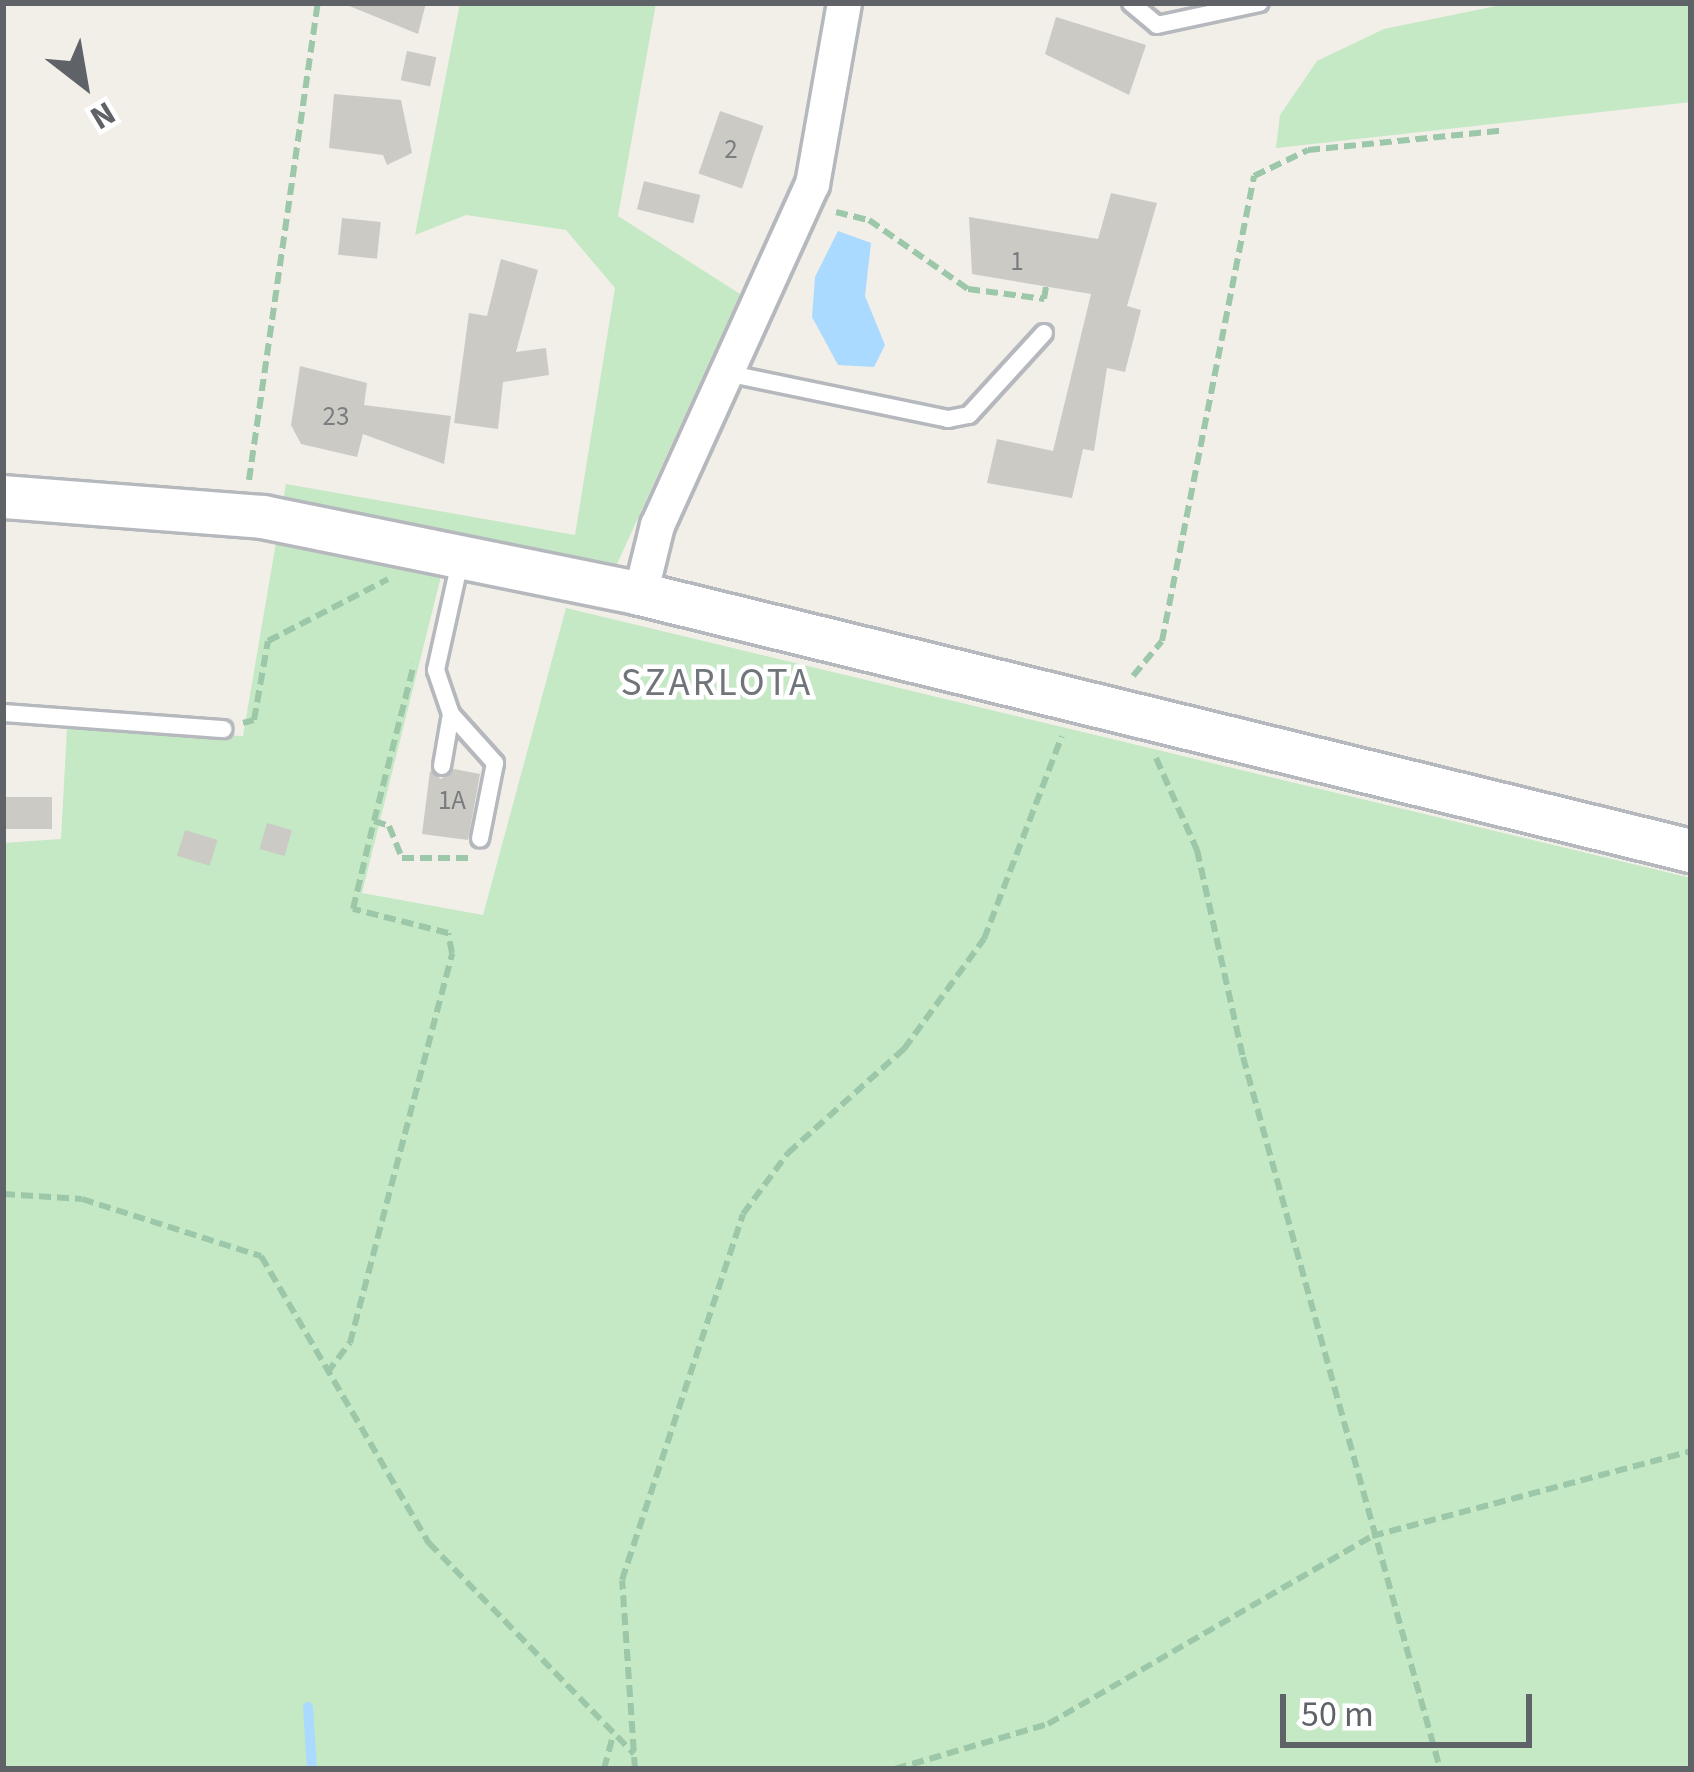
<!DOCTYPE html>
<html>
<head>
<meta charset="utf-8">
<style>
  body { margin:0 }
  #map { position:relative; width:1694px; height:1772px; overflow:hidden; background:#f1efe8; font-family:"Source Sans 3",sans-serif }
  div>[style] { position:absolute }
  .green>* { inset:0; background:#c5e8c5 }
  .water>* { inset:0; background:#aadaff }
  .stream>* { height:10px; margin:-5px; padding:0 5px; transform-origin:5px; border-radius:5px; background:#aadaff }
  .building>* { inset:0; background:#cccac5; transform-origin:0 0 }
  .path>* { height:6px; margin-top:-3px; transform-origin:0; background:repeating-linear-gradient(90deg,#9cc7a9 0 12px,transparent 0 18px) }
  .roads { filter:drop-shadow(3px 0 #b5b8bc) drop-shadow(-3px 0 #b5b8bc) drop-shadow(0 3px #b5b8bc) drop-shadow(0 -3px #b5b8bc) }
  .service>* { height:16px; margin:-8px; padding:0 8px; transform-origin:8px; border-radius:8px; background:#fff }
  .minor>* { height:33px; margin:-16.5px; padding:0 16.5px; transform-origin:16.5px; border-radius:16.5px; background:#fff }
  .tertiary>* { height:42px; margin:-21px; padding:0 21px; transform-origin:21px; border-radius:21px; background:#fff }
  span { translate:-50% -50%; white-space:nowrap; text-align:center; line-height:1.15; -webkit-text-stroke:9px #fff; paint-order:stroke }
  .number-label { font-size:27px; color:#7a7d7f }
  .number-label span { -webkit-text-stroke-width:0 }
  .quarter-label { font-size:39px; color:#70757a; letter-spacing:3px }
  .frame { position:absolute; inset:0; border:6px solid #5f6368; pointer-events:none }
  .north { position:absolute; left:24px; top:24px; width:120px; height:120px; -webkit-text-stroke:9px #fff; paint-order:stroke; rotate:149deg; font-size:33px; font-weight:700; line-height:48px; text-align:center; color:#5f6368 }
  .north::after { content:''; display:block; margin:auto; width:42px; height:54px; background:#5f6368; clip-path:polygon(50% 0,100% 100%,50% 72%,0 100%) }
  .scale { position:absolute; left:1280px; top:1694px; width:252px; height:54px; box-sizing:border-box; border:6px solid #5f6368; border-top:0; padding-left:15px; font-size:36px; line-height:42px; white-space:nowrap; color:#5f6368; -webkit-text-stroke:9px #fff; paint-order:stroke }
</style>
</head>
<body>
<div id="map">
  <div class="green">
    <div style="clip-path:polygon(460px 3px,656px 3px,618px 216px,740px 294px,617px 564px,452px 532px,362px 893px,483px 915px,566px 608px,1691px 878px,1691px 1769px,3px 1769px,3px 843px,61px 839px,67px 728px,243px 736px,286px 484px,575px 535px,615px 288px,566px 230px,466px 215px,415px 235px)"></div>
    <div style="clip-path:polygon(1511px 3px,1691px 3px,1691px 102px,1276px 148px,1280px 115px,1317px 61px,1384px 29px)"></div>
  </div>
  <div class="water">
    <div style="clip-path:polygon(838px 231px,871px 243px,865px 296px,885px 345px,874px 367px,838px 365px,812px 317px,815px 277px)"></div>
  </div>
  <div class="stream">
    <div style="left:308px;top:1707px;width:62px;rotate:86.3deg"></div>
  </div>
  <div class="building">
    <div style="clip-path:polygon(342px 3px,426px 3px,418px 34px)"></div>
    <div style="clip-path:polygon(1056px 17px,1146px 45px,1129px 95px,1045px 54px)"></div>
    <div style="left:407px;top:51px;width:30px;height:30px;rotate:12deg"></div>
    <div style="clip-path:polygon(334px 94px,401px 100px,412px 153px,387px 165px,383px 155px,329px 148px)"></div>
    <div style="left:720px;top:111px;width:46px;height:66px;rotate:19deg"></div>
    <div style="left:644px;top:181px;width:58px;height:29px;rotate:14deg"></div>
    <div style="clip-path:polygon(1111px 193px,1157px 203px,1127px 306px,1141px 310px,1125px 372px,1107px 368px,1094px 451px,1083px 449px,1072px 498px,987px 483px,997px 439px,1053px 451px,1091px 294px,972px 274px,969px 217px,1098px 239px)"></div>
    <div style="left:342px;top:218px;width:39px;height:37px;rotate:6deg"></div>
    <div style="clip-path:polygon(501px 259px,538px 270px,516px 352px,546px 348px,549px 375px,503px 382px,498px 429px,454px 423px,469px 313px,487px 316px)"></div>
    <div style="clip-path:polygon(300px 366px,367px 383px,364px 405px,451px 416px,444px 464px,363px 434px,357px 457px,301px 444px,291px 425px)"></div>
    <div style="clip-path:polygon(454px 769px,480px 774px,468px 840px,422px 834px,430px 771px,441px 779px)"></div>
    <div style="left:52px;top:797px;width:32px;height:49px;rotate:90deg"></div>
    <div style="left:267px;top:823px;width:26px;height:27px;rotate:16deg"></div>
    <div style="left:185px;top:830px;width:34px;height:27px;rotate:17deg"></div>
  </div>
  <div class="path">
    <div style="left:836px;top:212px;width:34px;rotate:14deg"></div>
    <div style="left:869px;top:220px;width:121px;rotate:34.9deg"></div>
    <div style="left:968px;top:289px;width:77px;rotate:7.5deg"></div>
    <div style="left:1044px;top:299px;width:13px;rotate:-81deg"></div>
    <div style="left:249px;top:480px;width:482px;rotate:-81.8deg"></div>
    <div style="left:1133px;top:676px;width:45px;rotate:-50.4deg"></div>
    <div style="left:1162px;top:641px;width:474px;rotate:-78.8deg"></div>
    <div style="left:1254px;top:176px;width:60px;rotate:-25.7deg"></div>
    <div style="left:1308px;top:150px;width:193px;rotate:-5.7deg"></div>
    <div style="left:243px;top:723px;width:11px;rotate:-15deg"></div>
    <div style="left:254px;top:720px;width:80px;rotate:-80deg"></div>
    <div style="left:268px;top:641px;width:135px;rotate:-27.3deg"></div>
    <div style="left:1156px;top:758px;width:101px;rotate:66deg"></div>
    <div style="left:1197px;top:850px;width:212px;rotate:77.5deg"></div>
    <div style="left:1243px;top:1057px;width:739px;rotate:74.53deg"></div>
    <div style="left:374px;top:821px;width:162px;rotate:-75.7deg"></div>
    <div style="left:3px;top:1194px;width:79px;rotate:3.6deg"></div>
    <div style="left:82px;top:1199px;width:188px;rotate:17.7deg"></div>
    <div style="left:261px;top:1256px;width:333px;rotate:59.7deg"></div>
    <div style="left:429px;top:1543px;width:294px;rotate:45.8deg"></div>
    <div style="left:327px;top:1373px;width:38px;rotate:-53deg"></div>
    <div style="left:350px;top:1343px;width:403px;rotate:-75.3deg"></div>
    <div style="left:452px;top:953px;width:20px;rotate:-101deg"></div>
    <div style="left:448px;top:933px;width:98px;rotate:-165.8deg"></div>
    <div style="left:353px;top:909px;width:90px;rotate:-76.6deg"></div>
    <div style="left:374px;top:821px;width:16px;rotate:18deg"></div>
    <div style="left:389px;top:826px;width:35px;rotate:68deg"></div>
    <div style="left:402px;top:858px;width:68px"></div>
    <div style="left:604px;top:1769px;width:35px;rotate:-75deg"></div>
    <div style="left:635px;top:1769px;width:189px;rotate:-93.9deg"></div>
    <div style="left:622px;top:1580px;width:385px;rotate:-71.7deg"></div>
    <div style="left:743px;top:1214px;width:76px;rotate:-53.6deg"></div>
    <div style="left:788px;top:1153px;width:156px;rotate:-41.9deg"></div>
    <div style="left:904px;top:1049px;width:136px;rotate:-54deg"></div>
    <div style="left:984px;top:939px;width:217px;rotate:-69deg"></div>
    <div style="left:895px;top:1769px;width:159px;rotate:-16.4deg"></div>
    <div style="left:1048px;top:1724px;width:375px;rotate:-30.1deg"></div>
    <div style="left:1372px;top:1536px;width:330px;rotate:-14.9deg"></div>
  </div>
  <div class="roads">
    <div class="service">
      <div style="left:1131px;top:3px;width:34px;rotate:40deg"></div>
      <div style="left:1157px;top:25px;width:105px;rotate:-12.1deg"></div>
      <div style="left:726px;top:373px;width:227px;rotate:11.7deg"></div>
      <div style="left:948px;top:419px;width:21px;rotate:-11deg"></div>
      <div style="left:969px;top:415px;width:111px;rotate:-47.6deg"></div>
      <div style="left:461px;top:557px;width:116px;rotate:102.5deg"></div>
      <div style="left:436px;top:670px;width:46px;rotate:71.2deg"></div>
      <div style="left:451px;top:714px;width:66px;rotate:48.1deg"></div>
      <div style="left:495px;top:763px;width:77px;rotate:101.2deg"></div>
      <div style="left:3px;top:713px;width:221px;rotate:4.2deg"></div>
      <div style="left:442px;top:766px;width:53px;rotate:-80.2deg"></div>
    </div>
    <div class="minor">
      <div style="left:640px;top:594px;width:71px;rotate:-76.2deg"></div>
      <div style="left:657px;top:525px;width:375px;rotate:-65.6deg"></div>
      <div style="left:812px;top:184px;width:184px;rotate:-80deg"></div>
    </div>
    <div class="tertiary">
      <div style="left:3px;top:497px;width:261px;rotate:4.4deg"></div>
      <div style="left:263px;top:517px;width:385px;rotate:11.5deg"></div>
      <div style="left:640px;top:594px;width:1082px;rotate:13.74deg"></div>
    </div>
  </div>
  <div class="number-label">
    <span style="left:731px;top:150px">2</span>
    <span style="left:1017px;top:262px">1</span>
    <span style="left:336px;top:417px">23</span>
    <span style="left:452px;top:801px">1A</span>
  </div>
  <div class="quarter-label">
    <span style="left:717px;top:683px">SZARLOTA</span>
  </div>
  <div class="frame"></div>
  <div class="north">N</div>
  <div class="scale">50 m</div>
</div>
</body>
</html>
